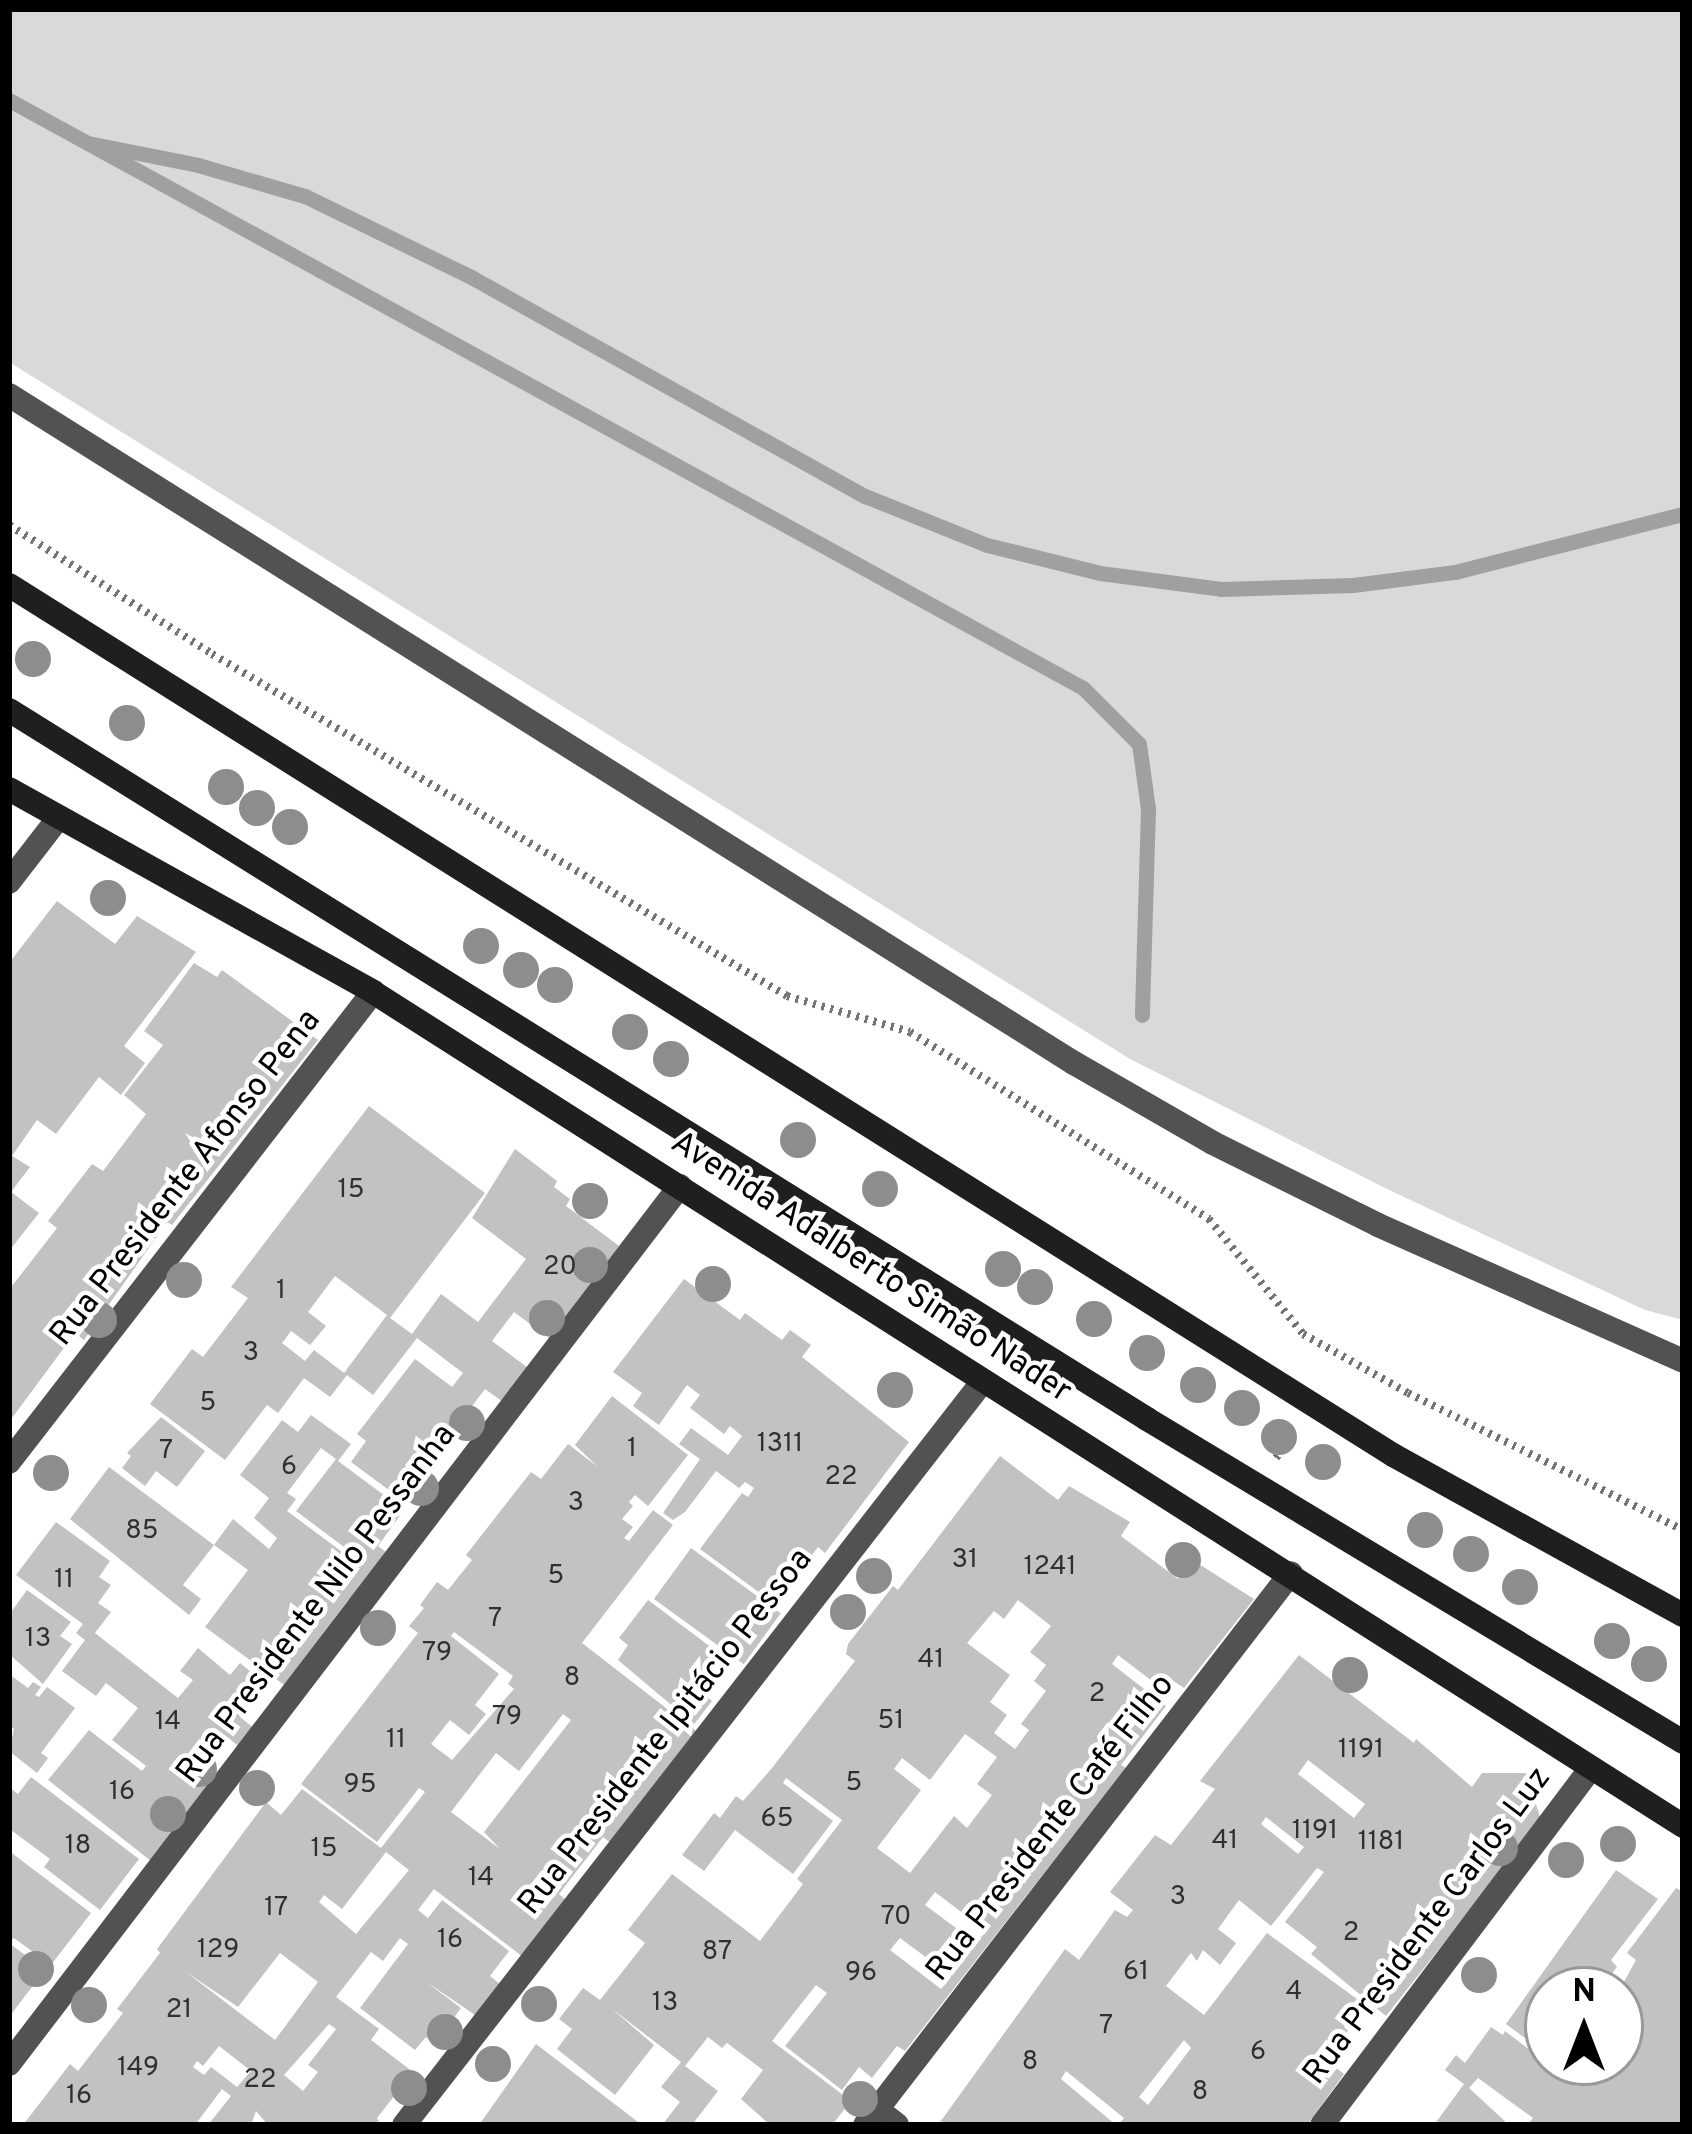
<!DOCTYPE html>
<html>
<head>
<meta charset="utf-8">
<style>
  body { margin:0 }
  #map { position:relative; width:1692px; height:2134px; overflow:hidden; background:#fff; font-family:Overpass,sans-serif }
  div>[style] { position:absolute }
  .green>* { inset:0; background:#d9d9d9 }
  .stream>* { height:15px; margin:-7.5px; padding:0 7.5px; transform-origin:7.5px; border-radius:7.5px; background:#a0a0a0 }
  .building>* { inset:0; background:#c2c2c2; transform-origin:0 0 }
  .path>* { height:8px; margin-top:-4px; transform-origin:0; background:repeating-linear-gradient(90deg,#747474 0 3px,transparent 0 9px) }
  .lane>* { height:24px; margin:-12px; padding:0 12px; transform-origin:12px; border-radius:12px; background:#525252 }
  .street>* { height:24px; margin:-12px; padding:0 12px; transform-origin:12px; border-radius:12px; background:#525252 }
  .secondary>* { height:24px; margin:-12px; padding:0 12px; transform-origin:12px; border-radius:12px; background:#1f1f1f }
  .trees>* { width:36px; height:36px; margin:-18px; border-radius:50%; background:#8d8d8d }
  span { translate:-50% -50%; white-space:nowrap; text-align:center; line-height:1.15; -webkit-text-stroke:9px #fff; paint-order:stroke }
  .number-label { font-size:27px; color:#303030 }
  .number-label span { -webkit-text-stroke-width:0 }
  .street-label { font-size:33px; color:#000 }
  .frame { position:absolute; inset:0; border:12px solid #000; pointer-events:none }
  .north { position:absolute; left:1524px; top:1966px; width:120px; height:120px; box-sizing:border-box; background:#fff; border:3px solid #999; border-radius:50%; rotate:0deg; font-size:33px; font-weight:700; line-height:48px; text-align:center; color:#000 }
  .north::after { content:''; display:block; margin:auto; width:42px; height:54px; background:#000; clip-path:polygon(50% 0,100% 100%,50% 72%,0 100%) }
</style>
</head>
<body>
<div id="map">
  <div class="green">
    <div style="clip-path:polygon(9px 9px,1683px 9px,1683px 1320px,1645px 1310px,1387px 1189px,1130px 1059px,9px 362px)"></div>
  </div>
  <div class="stream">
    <div style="left:9px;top:100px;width:1224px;rotate:28.7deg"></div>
    <div style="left:1083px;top:688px;width:79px;rotate:45deg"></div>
    <div style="left:1139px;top:744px;width:66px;rotate:82.1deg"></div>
    <div style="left:1148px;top:809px;width:206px;rotate:91.7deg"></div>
    <div style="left:88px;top:143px;width:112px;rotate:11.3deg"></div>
    <div style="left:198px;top:165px;width:111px;rotate:16.2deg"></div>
    <div style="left:305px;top:196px;width:185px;rotate:26deg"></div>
    <div style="left:471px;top:277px;width:451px;rotate:29.1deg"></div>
    <div style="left:865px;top:496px;width:131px;rotate:21.9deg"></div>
    <div style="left:987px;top:545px;width:116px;rotate:13.9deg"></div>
    <div style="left:1100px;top:573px;width:122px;rotate:7.5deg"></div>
    <div style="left:1221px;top:589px;width:132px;rotate:-1.7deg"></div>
    <div style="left:1353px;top:585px;width:103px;rotate:-7.3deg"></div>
    <div style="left:1455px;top:572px;width:235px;rotate:-14.3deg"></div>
  </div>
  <div class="building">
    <div style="clip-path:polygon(57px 901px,115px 944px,137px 916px,196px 952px,124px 1046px,145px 1063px,121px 1095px,99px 1077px,56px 1134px,37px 1120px,12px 1156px,30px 1167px,11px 1192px,39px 1213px,9px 1251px,9px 963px)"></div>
    <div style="clip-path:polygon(194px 963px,217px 977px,222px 970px,318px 1040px,172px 1225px,167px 1222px,84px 1340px,75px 1333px,9px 1422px,9px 1282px,12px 1286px,57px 1228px,48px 1221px,92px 1164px,103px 1171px,146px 1114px,124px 1095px,163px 1045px,144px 1031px)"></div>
    <div style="clip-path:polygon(evenodd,369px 1106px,485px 1193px,390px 1318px,412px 1334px,441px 1294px,478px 1322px,526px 1259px,472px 1218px,515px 1149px,557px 1181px,554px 1187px,570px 1199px,566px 1206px,619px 1246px,549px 1338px,514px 1312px,492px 1341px,531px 1370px,506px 1404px,485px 1389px,401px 1499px,351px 1462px,366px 1441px,357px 1434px,415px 1359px,452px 1387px,463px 1373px,417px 1338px,373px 1395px,347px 1375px,330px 1397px,304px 1378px,278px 1413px,267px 1405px,225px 1460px,150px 1404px,192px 1349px,203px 1357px,248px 1298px,231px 1287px,369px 1106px,335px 1276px,387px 1315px,344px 1373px,314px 1350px,305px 1361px,282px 1343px,291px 1331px,310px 1345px,326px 1326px,308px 1312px,335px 1276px)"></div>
    <div style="clip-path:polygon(684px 1279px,740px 1320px,745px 1313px,782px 1340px,790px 1330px,811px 1345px,802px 1357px,909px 1442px,825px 1553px,818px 1547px,775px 1604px,700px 1549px,742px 1493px,748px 1497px,754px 1488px,745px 1482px,739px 1488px,716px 1471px,685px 1512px,673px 1520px,663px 1513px,700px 1459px,679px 1444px,691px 1428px,728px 1455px,742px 1436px,730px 1426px,724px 1434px,690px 1408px,700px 1395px,687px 1385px,659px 1425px,633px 1406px,642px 1393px,613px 1372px)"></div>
    <div style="clip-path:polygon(evenodd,612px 1396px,688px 1455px,648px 1506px,635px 1495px,629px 1502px,633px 1506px,622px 1519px,633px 1527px,624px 1538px,629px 1541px,653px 1510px,673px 1525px,582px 1643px,679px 1718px,682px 1714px,618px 1660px,628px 1645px,619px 1638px,648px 1600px,732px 1663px,707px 1697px,712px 1701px,692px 1727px,697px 1732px,612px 1844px,603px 1837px,559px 1894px,566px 1900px,523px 1957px,434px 1889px,418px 1910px,428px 1918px,442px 1900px,509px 1951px,490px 1976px,500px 1984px,475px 2015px,425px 1981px,461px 2008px,434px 2044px,426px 2037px,415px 2050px,360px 2008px,408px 1944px,400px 1938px,383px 1961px,371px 1952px,336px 1997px,379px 2029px,371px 2040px,413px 2072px,377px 2118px,380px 2125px,268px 2125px,256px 2111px,252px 2122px,257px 2125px,208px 2125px,231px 2096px,222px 2089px,195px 2125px,23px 2125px,70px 2064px,78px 2071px,123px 2013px,117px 2009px,160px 1953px,157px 1949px,266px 1802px,281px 1815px,302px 1789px,381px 1848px,425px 1792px,419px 1788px,377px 1842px,301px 1784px,418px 1633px,409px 1626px,424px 1608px,420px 1605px,437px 1582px,448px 1590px,472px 1560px,466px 1555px,531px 1472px,541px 1479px,568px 1444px,598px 1467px,575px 1445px,612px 1396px,454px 1632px,513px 1676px,508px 1684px,514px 1689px,452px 1760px,431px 1744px,450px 1720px,469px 1735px,486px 1714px,475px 1705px,499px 1674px,451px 1636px,454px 1632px,612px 1396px,563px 1714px,571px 1720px,484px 1832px,500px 1849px,451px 1812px,496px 1753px,519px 1771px,563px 1714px,612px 1396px,386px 1852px,409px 1870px,356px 1934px,319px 1902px,324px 1895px,342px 1909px,386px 1852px,612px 1396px,280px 1953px,318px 1982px,275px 2040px,186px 1972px,238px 2007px,280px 1953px,612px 1396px,329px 2024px,336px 2029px,308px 2065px,318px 2072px,303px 2091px,284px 2075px,329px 2024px,612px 1396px,219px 2046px,251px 2071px,237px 2087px,211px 2067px,204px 2075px,193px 2067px,197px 2061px,203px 2066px,219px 2046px)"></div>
    <div style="clip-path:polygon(evenodd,311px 1415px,351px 1444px,338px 1461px,404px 1510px,378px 1546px,390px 1555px,354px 1604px,348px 1600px,284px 1685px,205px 1627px,248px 1570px,214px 1545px,233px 1519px,269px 1549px,277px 1538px,254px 1518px,269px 1498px,240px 1475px,282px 1420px,298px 1432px,311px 1415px,321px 1448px,336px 1459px,296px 1511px,352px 1553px,349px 1557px,287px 1511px,296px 1499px,287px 1493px,321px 1448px)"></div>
    <div style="clip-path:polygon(161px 1417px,205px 1451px,177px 1487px,156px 1471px,145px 1486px,122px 1468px,131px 1456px,127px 1453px)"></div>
    <div style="clip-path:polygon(evenodd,1000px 1456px,1058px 1500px,1069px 1486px,1130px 1522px,1121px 1536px,1178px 1579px,1191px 1559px,1254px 1599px,1184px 1688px,1163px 1674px,1156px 1684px,1118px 1655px,1112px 1664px,1166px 1706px,1121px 1765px,1126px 1768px,905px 2051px,897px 2046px,872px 2078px,859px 2067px,842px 2090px,785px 2046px,827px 1993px,816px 1985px,772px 2041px,851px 2101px,832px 2125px,770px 2125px,741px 2099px,763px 2070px,727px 2043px,722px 2048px,708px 2037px,685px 2066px,718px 2091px,692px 2125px,662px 2125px,680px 2102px,661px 2087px,681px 2062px,611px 2008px,654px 2045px,615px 2095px,557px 2049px,572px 2029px,559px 2019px,583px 1988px,600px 2000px,645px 1943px,628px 1930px,672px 1874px,760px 1941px,803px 1884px,797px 1879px,842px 1820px,786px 1778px,783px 1783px,833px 1821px,793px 1874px,735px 1830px,704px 1871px,682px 1855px,714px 1813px,720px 1818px,736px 1796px,743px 1801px,772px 1768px,855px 1661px,846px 1654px,848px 1644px,893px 1586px,898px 1590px,1000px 1456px,1018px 1600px,1051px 1626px,1030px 1652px,1046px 1665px,1034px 1681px,1046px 1691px,1021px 1724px,1029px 1730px,1015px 1749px,994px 1733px,1007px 1715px,990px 1702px,1010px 1675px,967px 1643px,994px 1611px,1004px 1619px,1018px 1600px,1000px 1456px,965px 1734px,997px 1757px,977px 1784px,992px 1795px,967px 1828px,954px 1816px,910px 1873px,877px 1848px,921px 1790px,894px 1769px,902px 1758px,930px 1780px,965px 1734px,1000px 1456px,935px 1892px,986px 1931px,941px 1989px,890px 1950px,900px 1938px,935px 1964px,960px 1931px,925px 1905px,935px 1892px)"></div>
    <div style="clip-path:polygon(109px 1467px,214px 1545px,183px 1585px,201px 1599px,189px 1615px,70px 1519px)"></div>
    <div style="clip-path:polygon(56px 1522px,110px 1561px,99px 1577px,111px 1585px,98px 1603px,111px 1612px,95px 1633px,178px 1698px,193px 1680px,180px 1671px,198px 1648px,230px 1675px,240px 1663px,259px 1678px,247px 1693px,254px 1698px,240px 1717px,255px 1729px,240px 1747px,228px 1738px,199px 1769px,215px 1782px,151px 1861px,48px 1780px,89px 1730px,142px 1771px,146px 1766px,112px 1740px,138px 1708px,106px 1683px,96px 1696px,62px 1671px,85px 1640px,76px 1633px,83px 1624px,16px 1575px)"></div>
    <div style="left:691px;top:1548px;width:111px;height:63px;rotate:36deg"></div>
    <div style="clip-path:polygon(27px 1590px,71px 1622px,60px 1636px,72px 1644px,43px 1684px,9px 1654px,9px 1615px)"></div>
    <div style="clip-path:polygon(evenodd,1299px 1655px,1414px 1743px,1416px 1739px,1472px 1787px,1482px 1773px,1526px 1773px,1541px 1820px,1386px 2016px,1311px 1954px,1317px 1947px,1285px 1922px,1324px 1872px,1317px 1868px,1271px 1926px,1239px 1900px,1218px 1929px,1236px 1943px,1220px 1965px,1203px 1950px,1197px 1961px,1191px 1953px,1166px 1986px,1204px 2015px,1267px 1933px,1361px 2002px,1344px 2027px,1348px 2031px,1325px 2059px,1344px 2074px,1307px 2125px,1118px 2125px,1124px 2118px,1066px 2071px,1061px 2079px,1116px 2125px,938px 2125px,1065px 1949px,1079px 1960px,1115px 1910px,1127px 1917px,1133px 1910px,1110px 1892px,1155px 1835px,1171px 1845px,1215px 1789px,1200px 1781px,1299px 1655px,1308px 1760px,1365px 1804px,1354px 1818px,1298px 1774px,1308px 1760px,1299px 1655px,1266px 1817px,1304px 1847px,1298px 1854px,1261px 1824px,1266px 1817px,1299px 1655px,1184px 2040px,1191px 2048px,1148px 2105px,1139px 2097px,1184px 2040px)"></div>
    <div style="clip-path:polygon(9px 1674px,28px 1688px,33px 1682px,41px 1687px,35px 1695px,39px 1697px,47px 1687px,75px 1708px,41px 1753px,48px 1758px,37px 1773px,9px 1751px,14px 1729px,9px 1725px)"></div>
    <div style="clip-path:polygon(31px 1777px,139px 1859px,100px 1910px,44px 1867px,50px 1859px,11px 1830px,9px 1787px,18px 1794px)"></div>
    <div style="clip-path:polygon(9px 1851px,91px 1913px,51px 1965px,14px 1938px,9px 1943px,45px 1970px,9px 2017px)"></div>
    <div style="clip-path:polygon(1616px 1870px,1658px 1899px,1611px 1960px,1617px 1967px,1606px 1981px,1619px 1990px,1548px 1990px,1548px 2055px,1506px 2024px)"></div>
    <div style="clip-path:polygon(1676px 1888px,1683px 1892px,1683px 2125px,1527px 2125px,1533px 2118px,1478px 2078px,1469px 2088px,1509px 2125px,1434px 2125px,1464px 2084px,1445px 2070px,1456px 2055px,1465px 2063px,1491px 2027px,1503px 2035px,1505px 2031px,1577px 2086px,1598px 2062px,1620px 2062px,1620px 1989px,1636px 1960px,1627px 1953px)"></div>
    <div style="clip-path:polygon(536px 2044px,642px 2125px,479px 2125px)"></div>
  </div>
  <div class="path">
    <div style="left:9px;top:525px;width:241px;rotate:32.4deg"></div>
    <div style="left:212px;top:654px;width:669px;rotate:30.74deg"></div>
    <div style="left:787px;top:996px;width:128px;rotate:16.3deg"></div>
    <div style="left:910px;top:1032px;width:353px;rotate:32deg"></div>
    <div style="left:1209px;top:1219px;width:149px;rotate:50.7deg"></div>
    <div style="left:1303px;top:1334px;width:120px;rotate:29.3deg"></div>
    <div style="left:1408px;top:1393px;width:307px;rotate:26.5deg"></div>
    <div style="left:1276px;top:1458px;width:32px;rotate:-56deg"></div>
  </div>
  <div class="lane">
    <div style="left:9px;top:395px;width:1257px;rotate:32.1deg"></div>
    <div style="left:1074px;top:1063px;width:160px;rotate:29.9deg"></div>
    <div style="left:1213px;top:1143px;width:184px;rotate:26.4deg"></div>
    <div style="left:1378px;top:1225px;width:334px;rotate:24deg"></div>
  </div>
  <div class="street">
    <div style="left:9px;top:882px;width:78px;rotate:-52.3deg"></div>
    <div style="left:9px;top:1462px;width:594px;rotate:-52.24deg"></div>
    <div style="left:9px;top:2064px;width:1105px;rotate:-52.61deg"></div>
    <div style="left:878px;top:2110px;width:24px;rotate:38deg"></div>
    <div style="left:404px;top:2125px;width:943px;rotate:-52.11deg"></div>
    <div style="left:865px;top:2125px;width:697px;rotate:-52.34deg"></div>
    <div style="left:1322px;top:2125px;width:446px;rotate:-53deg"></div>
  </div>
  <div class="secondary">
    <div style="left:9px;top:585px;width:1635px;rotate:32.15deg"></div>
    <div style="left:1393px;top:1455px;width:331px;rotate:28.9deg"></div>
    <div style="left:9px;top:710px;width:1341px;rotate:31.92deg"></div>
    <div style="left:1147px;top:1419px;width:626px;rotate:31.07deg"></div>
    <div style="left:9px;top:789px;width:417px;rotate:29.1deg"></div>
    <div style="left:373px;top:992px;width:1553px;rotate:32.48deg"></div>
  </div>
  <div class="trees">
    <div style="left:33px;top:659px"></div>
    <div style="left:127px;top:723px"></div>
    <div style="left:226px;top:787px"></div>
    <div style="left:257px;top:808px"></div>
    <div style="left:290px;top:827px"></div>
    <div style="left:108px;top:898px"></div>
    <div style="left:481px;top:946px"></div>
    <div style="left:521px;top:970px"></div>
    <div style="left:555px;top:985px"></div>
    <div style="left:630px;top:1032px"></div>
    <div style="left:671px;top:1059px"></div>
    <div style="left:798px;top:1140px"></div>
    <div style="left:880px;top:1189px"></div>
    <div style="left:590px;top:1201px"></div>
    <div style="left:590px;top:1265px"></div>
    <div style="left:1003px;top:1269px"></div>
    <div style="left:184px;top:1280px"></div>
    <div style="left:713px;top:1284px"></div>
    <div style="left:1035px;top:1287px"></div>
    <div style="left:547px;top:1318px"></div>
    <div style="left:1094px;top:1319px"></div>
    <div style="left:99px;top:1320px"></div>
    <div style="left:1147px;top:1353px"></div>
    <div style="left:1198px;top:1385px"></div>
    <div style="left:895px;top:1390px"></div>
    <div style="left:1242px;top:1408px"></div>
    <div style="left:467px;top:1423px"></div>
    <div style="left:1279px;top:1437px"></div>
    <div style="left:1323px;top:1462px"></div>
    <div style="left:51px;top:1473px"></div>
    <div style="left:421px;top:1488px"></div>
    <div style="left:1425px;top:1530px"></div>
    <div style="left:1471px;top:1554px"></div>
    <div style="left:1183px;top:1560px"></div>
    <div style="left:874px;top:1576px"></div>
    <div style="left:1520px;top:1587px"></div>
    <div style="left:848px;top:1612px"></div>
    <div style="left:378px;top:1628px"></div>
    <div style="left:1612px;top:1641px"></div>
    <div style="left:1649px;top:1664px"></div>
    <div style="left:1350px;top:1675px"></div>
    <div style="left:199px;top:1769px"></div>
    <div style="left:257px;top:1788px"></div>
    <div style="left:168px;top:1814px"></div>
    <div style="left:1618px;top:1844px"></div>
    <div style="left:1500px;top:1848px"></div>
    <div style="left:1566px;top:1860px"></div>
    <div style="left:36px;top:1969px"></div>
    <div style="left:1479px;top:1975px"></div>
    <div style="left:539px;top:2004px"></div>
    <div style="left:89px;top:2005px"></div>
    <div style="left:445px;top:2032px"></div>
    <div style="left:493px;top:2064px"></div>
    <div style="left:409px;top:2088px"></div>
    <div style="left:860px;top:2099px"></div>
  </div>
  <div class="number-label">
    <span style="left:351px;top:1191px">15</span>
    <span style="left:560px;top:1268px">20</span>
    <span style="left:281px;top:1292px">1</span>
    <span style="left:251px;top:1354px">3</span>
    <span style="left:208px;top:1404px">5</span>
    <span style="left:780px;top:1445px">1311</span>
    <span style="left:632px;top:1450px">1</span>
    <span style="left:166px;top:1452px">7</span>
    <span style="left:289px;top:1468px">6</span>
    <span style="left:841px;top:1478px">22</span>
    <span style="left:576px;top:1504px">3</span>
    <span style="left:142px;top:1532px">85</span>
    <span style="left:965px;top:1561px">31</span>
    <span style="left:1050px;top:1568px">1241</span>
    <span style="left:556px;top:1577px">5</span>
    <span style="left:64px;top:1581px">11</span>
    <span style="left:495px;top:1620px">7</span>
    <span style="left:38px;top:1640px">13</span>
    <span style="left:437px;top:1654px">79</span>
    <span style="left:931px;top:1661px">41</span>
    <span style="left:572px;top:1679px">8</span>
    <span style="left:1097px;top:1695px">2</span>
    <span style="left:507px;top:1718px">79</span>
    <span style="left:891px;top:1722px">51</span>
    <span style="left:168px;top:1723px">14</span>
    <span style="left:396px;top:1741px">11</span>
    <span style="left:1361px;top:1751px">1191</span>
    <span style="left:854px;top:1784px">5</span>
    <span style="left:360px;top:1786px">95</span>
    <span style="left:122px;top:1793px">16</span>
    <span style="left:777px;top:1820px">65</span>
    <span style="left:1315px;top:1832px">1191</span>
    <span style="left:1225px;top:1842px">41</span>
    <span style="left:1381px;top:1843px">1181</span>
    <span style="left:78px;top:1847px">18</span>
    <span style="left:324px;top:1850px">15</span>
    <span style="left:481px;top:1879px">14</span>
    <span style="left:1178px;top:1898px">3</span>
    <span style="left:276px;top:1909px">17</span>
    <span style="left:896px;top:1918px">70</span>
    <span style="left:1351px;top:1934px">2</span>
    <span style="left:450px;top:1941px">16</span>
    <span style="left:218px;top:1951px">129</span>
    <span style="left:717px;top:1953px">87</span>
    <span style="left:1136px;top:1973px">61</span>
    <span style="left:861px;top:1974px">96</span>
    <span style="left:1294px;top:1993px">4</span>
    <span style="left:665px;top:2004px">13</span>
    <span style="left:179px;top:2011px">21</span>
    <span style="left:1106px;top:2027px">7</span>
    <span style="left:1258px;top:2053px">6</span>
    <span style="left:1030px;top:2063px">8</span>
    <span style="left:138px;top:2069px">149</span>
    <span style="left:260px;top:2081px">22</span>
    <span style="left:1200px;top:2093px">8</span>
    <span style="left:79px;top:2097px">16</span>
  </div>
  <div class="street-label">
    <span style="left:187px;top:1179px;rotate:-52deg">Rua Presidente Afonso Pena</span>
    <span style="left:870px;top:1269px;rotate:33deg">Avenida Adalberto Simão Nader</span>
    <span style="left:318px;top:1605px;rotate:-53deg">Rua Presidente Nilo Pessanha</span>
    <span style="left:667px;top:1733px;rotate:-52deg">Rua Presidente Ipitácio Pessoa</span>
    <span style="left:1052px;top:1829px;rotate:-52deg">Rua Presidente Café Filho</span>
    <span style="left:1429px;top:1927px;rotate:-53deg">Rua Presidente Carlos Luz</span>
  </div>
  <div class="frame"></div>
  <div class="north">N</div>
</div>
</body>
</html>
